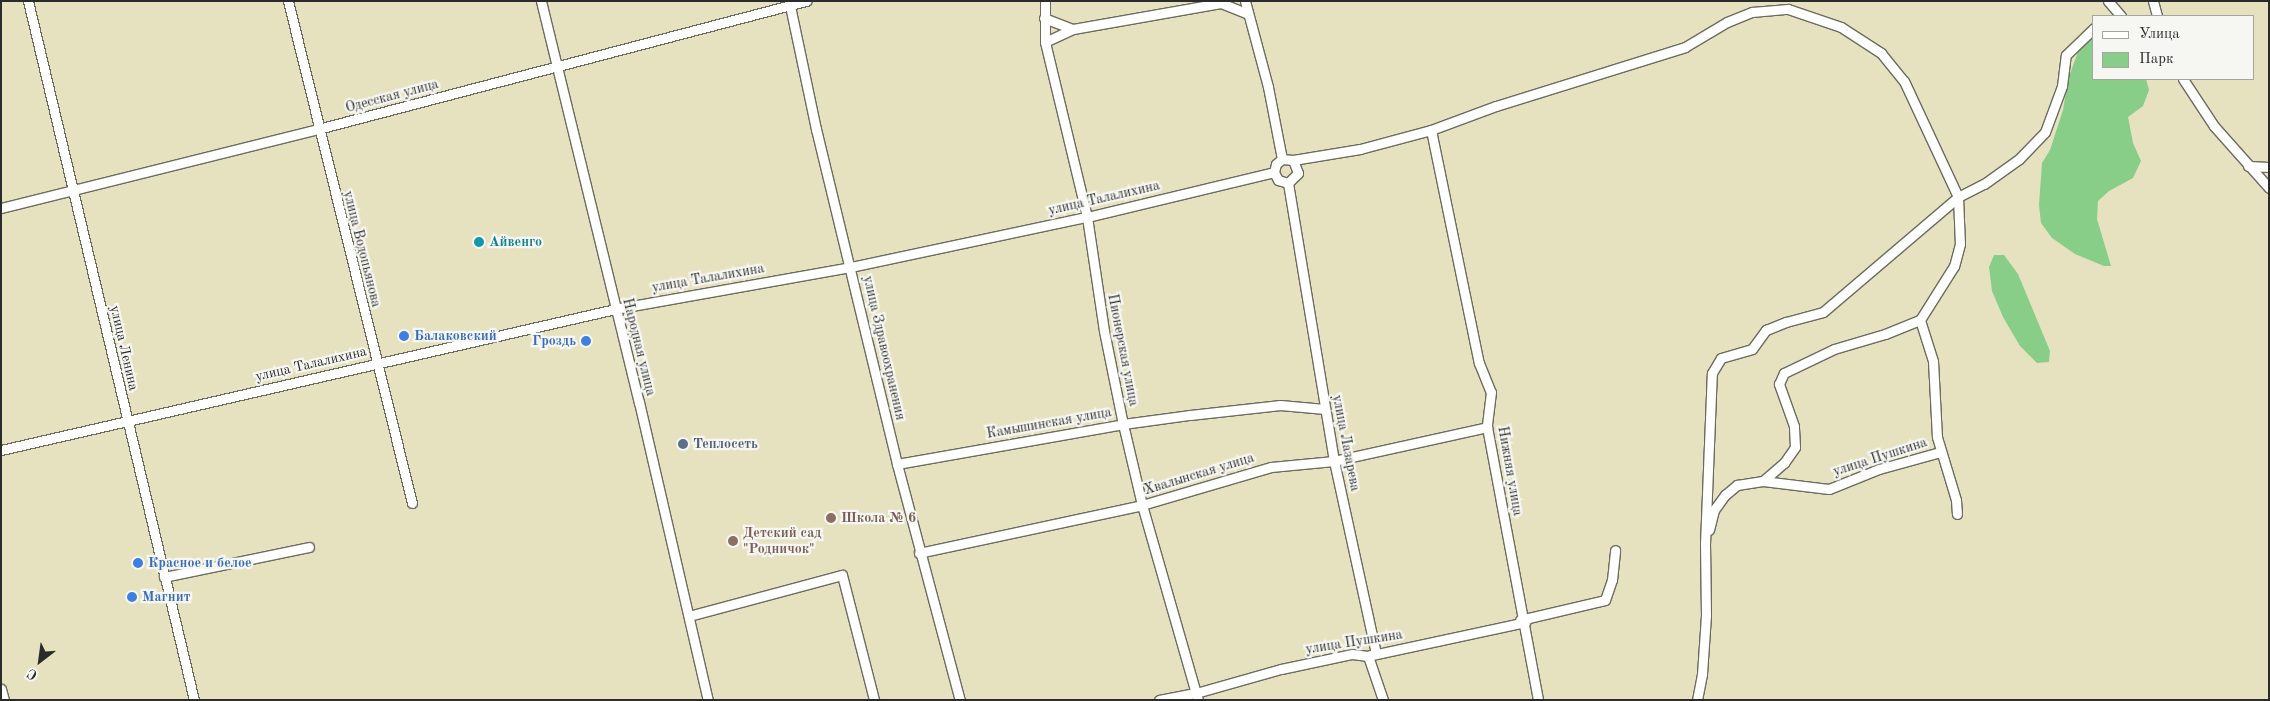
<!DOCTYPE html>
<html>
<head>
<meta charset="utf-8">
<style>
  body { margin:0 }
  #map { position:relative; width:2270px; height:701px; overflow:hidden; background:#e6e1bf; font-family:"Old Standard TT",serif }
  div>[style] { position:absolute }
  .green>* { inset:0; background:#88ce88 }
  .roads { filter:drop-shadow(1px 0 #6c6b5f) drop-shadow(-1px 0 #6c6b5f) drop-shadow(0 1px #6c6b5f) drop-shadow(0 -1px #6c6b5f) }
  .minor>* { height:9px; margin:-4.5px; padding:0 4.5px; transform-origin:4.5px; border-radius:4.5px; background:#fff }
  .dots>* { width:14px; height:14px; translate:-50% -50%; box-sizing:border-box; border:2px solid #f6f6f2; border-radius:50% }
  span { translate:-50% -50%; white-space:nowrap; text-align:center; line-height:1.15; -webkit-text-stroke:4.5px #f6f6f2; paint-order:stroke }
  .street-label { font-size:14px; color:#2b2b2b }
  .culture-label { font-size:14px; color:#0d838f; font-weight:700 }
  .left { translate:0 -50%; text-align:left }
  .shop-label { font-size:14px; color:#366cbe; font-weight:700 }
  .right { translate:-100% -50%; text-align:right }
  .service-label { font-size:14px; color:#4e5e75; font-weight:700 }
  .education-label { font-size:14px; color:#785e54; font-weight:700 }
  .frame { position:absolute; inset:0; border:2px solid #2b2b2b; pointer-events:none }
  .legend { position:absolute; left:2092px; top:15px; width:162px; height:65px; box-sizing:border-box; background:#f6f6f2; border:1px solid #a5a5a2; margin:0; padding:6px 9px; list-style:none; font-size:15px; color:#2b2b2b }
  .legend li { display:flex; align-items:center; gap:10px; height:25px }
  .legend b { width:25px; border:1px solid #a5a5a2 }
  .north { position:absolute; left:15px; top:636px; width:50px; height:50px; -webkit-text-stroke:4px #f6f6f2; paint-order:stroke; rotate:210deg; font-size:14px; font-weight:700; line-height:20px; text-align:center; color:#2b2b2b }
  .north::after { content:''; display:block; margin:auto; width:18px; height:22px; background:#2b2b2b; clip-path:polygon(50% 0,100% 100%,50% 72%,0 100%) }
</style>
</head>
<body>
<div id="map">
  <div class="green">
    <div style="clip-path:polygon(2094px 35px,2094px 79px,2146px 79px,2149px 90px,2143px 106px,2128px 117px,2133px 143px,2141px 161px,2133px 178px,2109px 191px,2098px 201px,2097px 219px,2111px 266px,2104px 266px,2075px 254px,2052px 238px,2041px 223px,2039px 205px,2042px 163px,2050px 150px,2063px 110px,2068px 79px,2078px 52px)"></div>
    <div style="clip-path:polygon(1994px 255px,2004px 255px,2018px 274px,2050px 351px,2049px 362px,2037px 363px,2020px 346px,2003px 317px,1992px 291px,1989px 267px)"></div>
  </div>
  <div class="roads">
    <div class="minor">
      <div style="left:28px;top:1px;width:718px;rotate:76.64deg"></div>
      <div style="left:288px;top:1px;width:517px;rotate:76.13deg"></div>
      <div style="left:541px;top:1px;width:413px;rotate:76.3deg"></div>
      <div style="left:639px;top:402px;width:306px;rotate:77deg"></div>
      <div style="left:789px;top:1px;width:131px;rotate:78.1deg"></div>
      <div style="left:816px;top:129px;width:345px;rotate:76.4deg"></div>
      <div style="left:897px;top:464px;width:244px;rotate:75.1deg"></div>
      <div style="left:1045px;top:1px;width:41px;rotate:90deg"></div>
      <div style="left:1045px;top:42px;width:180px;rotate:76.5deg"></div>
      <div style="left:1087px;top:217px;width:115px;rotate:81.5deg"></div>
      <div style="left:1104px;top:331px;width:95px;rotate:78.5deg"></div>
      <div style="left:1123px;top:424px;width:83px;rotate:76.8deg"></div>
      <div style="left:1142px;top:505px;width:203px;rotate:74deg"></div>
      <div style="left:1245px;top:1px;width:89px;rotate:75deg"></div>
      <div style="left:1268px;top:87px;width:73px;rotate:79deg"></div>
      <div style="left:2108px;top:1px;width:20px;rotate:49deg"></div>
      <div style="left:2153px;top:1px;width:16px;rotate:75deg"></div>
      <div style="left:1044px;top:18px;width:31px;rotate:21deg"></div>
      <div style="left:1045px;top:42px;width:31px;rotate:-25deg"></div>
      <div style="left:1073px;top:29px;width:150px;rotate:-10deg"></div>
      <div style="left:1221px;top:3px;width:27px;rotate:22deg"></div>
      <div style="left:2183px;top:79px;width:56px;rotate:56.6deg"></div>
      <div style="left:2214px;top:126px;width:83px;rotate:48.4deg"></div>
      <div style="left:1431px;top:130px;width:238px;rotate:78.4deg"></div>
      <div style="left:1479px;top:363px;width:31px;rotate:68deg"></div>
      <div style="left:1491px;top:392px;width:35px;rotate:97deg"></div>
      <div style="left:1487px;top:427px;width:278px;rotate:79.4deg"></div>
      <div style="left:1282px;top:159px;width:11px;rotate:5deg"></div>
      <div style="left:1293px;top:160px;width:14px;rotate:69deg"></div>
      <div style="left:1298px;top:173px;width:14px;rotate:135deg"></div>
      <div style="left:1288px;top:183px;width:10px;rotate:-163deg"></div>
      <div style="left:1278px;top:180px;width:9px;rotate:-117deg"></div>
      <div style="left:1274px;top:172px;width:8px;rotate:-76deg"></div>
      <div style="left:1276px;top:164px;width:8px;rotate:-40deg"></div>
      <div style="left:1293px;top:160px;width:68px;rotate:-9.3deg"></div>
      <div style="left:1360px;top:149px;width:73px;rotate:-15deg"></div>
      <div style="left:1431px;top:130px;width:69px;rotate:-20.3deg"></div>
      <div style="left:1496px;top:106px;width:198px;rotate:-17.3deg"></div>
      <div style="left:1685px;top:47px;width:49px;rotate:-30.8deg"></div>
      <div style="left:1727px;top:22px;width:27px;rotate:-22deg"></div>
      <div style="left:1752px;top:12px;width:36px;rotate:-5deg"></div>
      <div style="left:1788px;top:9px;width:56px;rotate:18.8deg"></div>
      <div style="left:1841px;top:27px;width:48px;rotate:33deg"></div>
      <div style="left:1881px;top:53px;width:36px;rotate:51deg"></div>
      <div style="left:1904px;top:81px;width:128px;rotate:65deg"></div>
      <div style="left:1958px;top:197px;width:47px;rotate:87.6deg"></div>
      <div style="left:1960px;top:244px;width:23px;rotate:105deg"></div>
      <div style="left:1954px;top:266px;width:64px;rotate:122.2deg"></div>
      <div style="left:1920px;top:320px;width:43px;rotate:72.4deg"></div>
      <div style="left:1933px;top:361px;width:76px;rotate:87deg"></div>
      <div style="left:1937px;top:437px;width:66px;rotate:73.2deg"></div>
      <div style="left:1956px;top:500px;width:14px;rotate:86deg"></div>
      <div style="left:2248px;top:166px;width:21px;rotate:3deg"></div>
      <div style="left:1288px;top:183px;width:282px;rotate:80.6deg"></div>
      <div style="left:1334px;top:461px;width:197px;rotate:77.7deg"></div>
      <div style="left:1376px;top:653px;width:9px;rotate:159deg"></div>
      <div style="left:1368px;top:656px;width:46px;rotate:71.2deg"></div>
      <div style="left:1px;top:208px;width:327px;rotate:-14deg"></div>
      <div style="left:318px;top:129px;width:505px;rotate:-14.7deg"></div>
      <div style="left:1px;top:450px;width:630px;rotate:-12.93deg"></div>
      <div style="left:615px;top:309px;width:240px;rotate:-10.1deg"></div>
      <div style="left:851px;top:267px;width:241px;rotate:-12deg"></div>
      <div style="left:1087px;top:217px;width:192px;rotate:-13.5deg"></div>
      <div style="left:897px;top:464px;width:230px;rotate:-10deg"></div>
      <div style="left:1123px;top:424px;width:68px;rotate:-7.7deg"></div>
      <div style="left:1190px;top:415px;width:91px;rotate:-6.3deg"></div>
      <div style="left:1280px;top:405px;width:45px;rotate:5.1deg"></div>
      <div style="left:1763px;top:481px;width:28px;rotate:-41deg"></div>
      <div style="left:1784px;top:463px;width:19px;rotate:-55deg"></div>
      <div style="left:1795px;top:447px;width:21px;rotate:-93deg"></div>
      <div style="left:1794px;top:426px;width:45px;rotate:-109.7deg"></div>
      <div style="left:1779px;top:384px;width:12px;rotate:-66deg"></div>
      <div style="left:1784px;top:373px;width:55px;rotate:-25.6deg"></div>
      <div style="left:1834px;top:349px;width:53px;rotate:-16.4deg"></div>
      <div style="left:1885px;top:334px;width:38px;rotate:-22deg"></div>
      <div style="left:1709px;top:530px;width:21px;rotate:-76deg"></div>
      <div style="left:1714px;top:510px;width:19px;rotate:-54deg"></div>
      <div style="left:1725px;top:495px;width:16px;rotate:-40deg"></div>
      <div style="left:1737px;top:485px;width:26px;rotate:-9deg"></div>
      <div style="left:1763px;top:481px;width:66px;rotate:6.9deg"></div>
      <div style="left:1829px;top:489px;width:54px;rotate:-21.8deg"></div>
      <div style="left:1879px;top:469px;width:63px;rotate:-15.6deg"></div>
      <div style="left:919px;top:553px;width:228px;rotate:-12.1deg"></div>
      <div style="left:1142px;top:505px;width:134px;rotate:-16.4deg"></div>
      <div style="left:1271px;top:467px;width:63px;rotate:-5.4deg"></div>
      <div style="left:1334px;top:461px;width:157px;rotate:-12.5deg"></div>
      <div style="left:164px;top:577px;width:148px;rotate:-11.7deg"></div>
      <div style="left:689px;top:616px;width:158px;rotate:-15deg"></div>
      <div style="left:842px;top:575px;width:129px;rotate:75.6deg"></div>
      <div style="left:1520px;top:620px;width:87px;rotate:-13.2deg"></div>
      <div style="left:1605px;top:600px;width:21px;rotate:-71deg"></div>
      <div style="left:1612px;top:580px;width:30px;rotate:-84deg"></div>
      <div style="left:1px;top:689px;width:11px;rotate:75deg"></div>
      <div style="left:1159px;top:700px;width:38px;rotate:-11deg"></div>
      <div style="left:1196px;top:693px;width:88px;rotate:-15.8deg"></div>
      <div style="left:1281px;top:669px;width:73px;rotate:-11.9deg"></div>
      <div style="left:1352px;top:654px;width:16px;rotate:7deg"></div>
      <div style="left:1368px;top:656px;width:161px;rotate:-12.2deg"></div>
      <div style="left:1697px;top:700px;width:26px;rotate:-79deg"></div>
      <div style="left:1702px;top:674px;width:59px;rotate:-86.1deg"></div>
      <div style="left:1706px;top:615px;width:71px;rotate:-90.8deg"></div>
      <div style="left:1705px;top:544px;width:171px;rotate:-87.7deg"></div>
      <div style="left:1712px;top:373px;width:17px;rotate:-59deg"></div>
      <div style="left:1721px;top:358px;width:32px;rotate:-16deg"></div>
      <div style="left:1752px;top:349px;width:24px;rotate:-54deg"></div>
      <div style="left:1766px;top:330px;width:22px;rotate:-22deg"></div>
      <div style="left:1786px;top:322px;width:38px;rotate:-15deg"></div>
      <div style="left:1823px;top:312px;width:177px;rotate:-40.4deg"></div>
      <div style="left:1958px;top:197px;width:29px;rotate:-27deg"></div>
      <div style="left:1984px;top:184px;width:43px;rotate:-35.5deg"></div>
      <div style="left:2019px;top:159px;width:37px;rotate:-46deg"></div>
      <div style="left:2045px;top:132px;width:49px;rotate:-69.7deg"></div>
      <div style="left:2062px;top:86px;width:31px;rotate:-83deg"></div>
      <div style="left:2066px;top:55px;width:39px;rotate:-44deg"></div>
    </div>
  </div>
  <div class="dots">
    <div style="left:479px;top:242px;background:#0f9aa8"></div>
    <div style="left:404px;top:336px;background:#3f7fe0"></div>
    <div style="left:586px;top:341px;background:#3f7fe0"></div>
    <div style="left:683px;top:444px;background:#5c6f8a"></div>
    <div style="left:831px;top:518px;background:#8d6e63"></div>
    <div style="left:733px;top:541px;background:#8d6e63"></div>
    <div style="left:138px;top:563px;background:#3f7fe0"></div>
    <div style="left:132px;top:597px;background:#3f7fe0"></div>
  </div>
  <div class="street-label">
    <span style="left:392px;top:96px;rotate:-15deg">Одесская улица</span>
    <span style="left:1104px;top:198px;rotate:-13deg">улица Талалихина</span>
    <span style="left:362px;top:249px;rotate:76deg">улица Водопьянова</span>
    <span style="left:708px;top:278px;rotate:-10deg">улица Талалихина</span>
    <span style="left:639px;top:347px;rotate:76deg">Народная улица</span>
    <span style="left:124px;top:348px;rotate:77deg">улица Ленина</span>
    <span style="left:884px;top:348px;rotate:77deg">улица Здравоохранения</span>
    <span style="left:1123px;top:350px;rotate:79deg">Пионерская улица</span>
    <span style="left:311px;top:364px;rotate:-13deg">улица Талалихина</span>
    <span style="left:1049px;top:423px;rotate:-10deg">Камышинская улица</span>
    <span style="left:1346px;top:443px;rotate:79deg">улица Лазарева</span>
    <span style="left:1880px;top:457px;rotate:-18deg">улица Пушкина</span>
    <span style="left:1510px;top:471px;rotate:80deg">Нижняя улица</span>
    <span style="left:1199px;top:474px;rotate:-17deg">Хвалынская улица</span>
    <span style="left:1354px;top:642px;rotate:-9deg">улица Пушкина</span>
  </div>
  <div class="culture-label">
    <span class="left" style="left:489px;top:242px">Айвенго</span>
  </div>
  <div class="shop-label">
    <span class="left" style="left:414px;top:336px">Балаковский</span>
    <span class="right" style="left:576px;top:341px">Гроздь</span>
    <span class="left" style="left:148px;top:563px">Красное и белое</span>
    <span class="left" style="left:142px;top:597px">Магнит</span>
  </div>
  <div class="service-label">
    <span class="left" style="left:693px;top:444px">Теплосеть</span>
  </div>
  <div class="education-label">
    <span class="left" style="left:841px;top:518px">Школа № 6</span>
    <span class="left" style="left:743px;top:541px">Детский сад<br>"Родничок"</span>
  </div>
  <div class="frame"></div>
  <ul class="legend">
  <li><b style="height:6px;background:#fff"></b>Улица</li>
  <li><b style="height:14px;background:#88ce88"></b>Парк</li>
  </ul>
  <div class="north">С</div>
</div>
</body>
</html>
